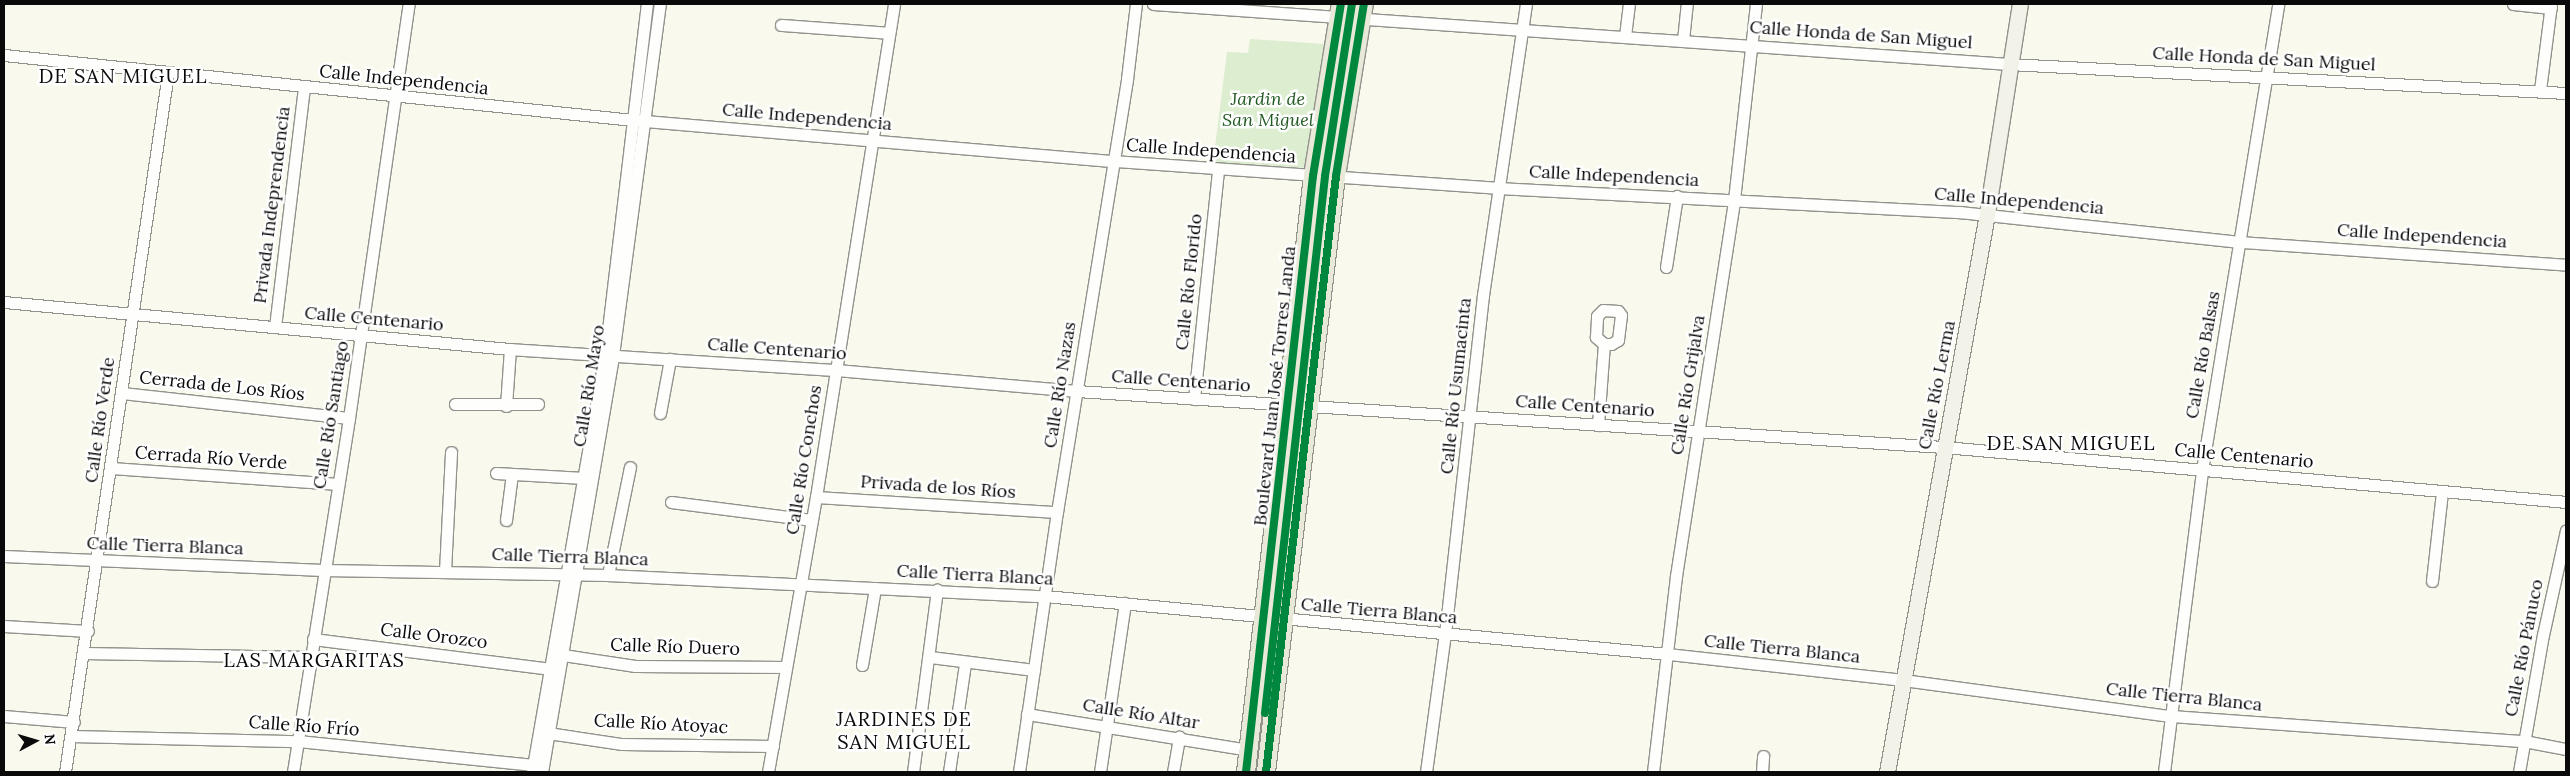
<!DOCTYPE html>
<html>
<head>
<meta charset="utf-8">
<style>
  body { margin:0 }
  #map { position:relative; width:2570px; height:776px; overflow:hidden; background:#f9f9ee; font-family:Lora,serif }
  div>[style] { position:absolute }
  .green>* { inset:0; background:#dcedd0 }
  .roads { filter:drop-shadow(1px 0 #92928d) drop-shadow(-1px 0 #92928d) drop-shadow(0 1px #92928d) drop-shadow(0 -1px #92928d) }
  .street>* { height:11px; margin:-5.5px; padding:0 5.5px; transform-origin:5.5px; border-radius:5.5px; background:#fefefc }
  .secondary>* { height:15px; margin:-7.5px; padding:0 7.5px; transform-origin:7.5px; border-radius:7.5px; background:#f2f2e8 }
  .primary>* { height:18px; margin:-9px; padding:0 9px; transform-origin:9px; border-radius:9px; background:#e9e9d9 }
  .cycleway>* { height:8px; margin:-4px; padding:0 4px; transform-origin:4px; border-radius:4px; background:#00873e }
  span { translate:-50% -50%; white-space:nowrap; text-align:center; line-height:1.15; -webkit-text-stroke:5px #fff; paint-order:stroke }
  .street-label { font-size:18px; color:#0a0a0a }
  .park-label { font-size:18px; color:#225a23; font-style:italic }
  .quarter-label { font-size:20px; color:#0a0a0a; letter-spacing:1px }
  .frame { position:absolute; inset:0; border:5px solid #0a0a0a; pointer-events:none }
  .north { position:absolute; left:10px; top:716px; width:50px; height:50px; -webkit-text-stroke:4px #fff; paint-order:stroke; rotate:84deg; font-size:14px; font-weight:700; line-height:20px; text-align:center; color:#0a0a0a }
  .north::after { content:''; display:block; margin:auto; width:18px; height:22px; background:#0a0a0a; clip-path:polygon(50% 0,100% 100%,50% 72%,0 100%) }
</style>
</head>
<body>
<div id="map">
  <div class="green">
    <div style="clip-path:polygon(1250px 39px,1324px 44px,1309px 168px,1213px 163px,1227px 52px,1248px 53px)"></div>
  </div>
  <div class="roads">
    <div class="street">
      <div style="left:1153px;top:4px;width:858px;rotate:4.01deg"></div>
      <div style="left:2009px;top:64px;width:558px;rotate:2.98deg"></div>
      <div style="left:2513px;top:4px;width:38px;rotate:6deg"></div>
      <div style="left:781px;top:25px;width:108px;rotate:4.2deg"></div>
      <div style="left:1625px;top:36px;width:32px;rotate:-83deg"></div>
      <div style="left:1683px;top:40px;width:36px;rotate:-84deg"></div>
      <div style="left:4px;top:55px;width:632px;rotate:5.9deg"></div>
      <div style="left:633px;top:120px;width:483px;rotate:4.9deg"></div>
      <div style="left:1114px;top:161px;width:385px;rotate:4deg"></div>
      <div style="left:1498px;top:188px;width:463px;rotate:3deg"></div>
      <div style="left:1960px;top:212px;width:283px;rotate:6.1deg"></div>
      <div style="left:2241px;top:242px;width:326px;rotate:4deg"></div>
      <div style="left:2540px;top:90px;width:87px;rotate:-82.7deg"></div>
      <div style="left:1666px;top:267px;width:72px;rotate:-81.2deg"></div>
      <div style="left:4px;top:302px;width:508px;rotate:5.31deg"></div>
      <div style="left:510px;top:349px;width:327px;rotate:3.7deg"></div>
      <div style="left:836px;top:370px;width:242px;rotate:5deg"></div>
      <div style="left:1077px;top:391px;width:869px;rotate:3.7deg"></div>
      <div style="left:1944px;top:447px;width:624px;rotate:5.05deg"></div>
      <div style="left:1603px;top:310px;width:15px;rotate:4deg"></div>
      <div style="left:1618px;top:311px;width:5px;rotate:53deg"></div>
      <div style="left:1621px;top:315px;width:25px;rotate:97deg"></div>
      <div style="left:1618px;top:340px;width:8px;rotate:150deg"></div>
      <div style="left:1611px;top:344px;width:7px;rotate:180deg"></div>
      <div style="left:1604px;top:344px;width:11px;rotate:-139deg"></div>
      <div style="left:1596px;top:337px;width:21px;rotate:-87deg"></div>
      <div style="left:1597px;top:316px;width:8px;rotate:-45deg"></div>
      <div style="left:275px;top:327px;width:241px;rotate:-83.1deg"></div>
      <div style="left:122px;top:393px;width:228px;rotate:6.3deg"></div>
      <div style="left:1194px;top:399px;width:231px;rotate:-84deg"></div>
      <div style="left:455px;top:404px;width:83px"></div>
      <div style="left:506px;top:406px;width:57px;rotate:-86deg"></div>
      <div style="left:660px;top:413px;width:55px;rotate:-79.5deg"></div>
      <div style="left:1598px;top:425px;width:81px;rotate:-85.8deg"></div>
      <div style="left:111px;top:468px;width:228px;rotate:4deg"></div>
      <div style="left:496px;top:473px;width:88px;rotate:3.3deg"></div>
      <div style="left:816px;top:497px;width:241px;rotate:3.6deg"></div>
      <div style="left:671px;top:502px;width:142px;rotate:7.3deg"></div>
      <div style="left:506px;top:520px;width:46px;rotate:-82.6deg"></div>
      <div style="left:4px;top:556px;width:319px;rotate:2.5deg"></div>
      <div style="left:323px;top:570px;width:285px;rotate:1deg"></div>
      <div style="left:608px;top:575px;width:438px;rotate:2.8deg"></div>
      <div style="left:1045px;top:596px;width:626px;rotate:5.32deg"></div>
      <div style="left:1668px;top:654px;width:236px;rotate:6.3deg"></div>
      <div style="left:1903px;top:680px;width:270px;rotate:7.7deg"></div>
      <div style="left:2171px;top:716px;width:354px;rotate:4.1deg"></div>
      <div style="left:2524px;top:741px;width:43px;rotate:10.8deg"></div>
      <div style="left:445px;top:571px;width:119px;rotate:-87.1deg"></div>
      <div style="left:608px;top:575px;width:110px;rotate:-78.5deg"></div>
      <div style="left:2432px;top:581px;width:90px;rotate:-83.6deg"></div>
      <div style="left:4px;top:626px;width:84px;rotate:3.4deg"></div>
      <div style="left:313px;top:639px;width:240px;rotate:7.2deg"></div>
      <div style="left:84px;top:653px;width:226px;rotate:1deg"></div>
      <div style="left:563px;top:655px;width:73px;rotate:8.7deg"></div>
      <div style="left:635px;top:666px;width:151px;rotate:0.4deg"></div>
      <div style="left:930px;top:657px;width:105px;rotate:7.1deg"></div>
      <div style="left:862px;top:665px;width:78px;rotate:-80.4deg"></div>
      <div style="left:1027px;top:714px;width:225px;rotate:9.2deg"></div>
      <div style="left:4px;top:716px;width:70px;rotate:4.9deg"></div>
      <div style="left:548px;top:733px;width:75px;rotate:8.5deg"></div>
      <div style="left:622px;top:744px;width:151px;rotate:0.8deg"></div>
      <div style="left:71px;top:736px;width:227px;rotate:1.3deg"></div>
      <div style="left:298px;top:741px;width:237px;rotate:5.8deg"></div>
      <div style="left:65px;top:772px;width:707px;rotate:-81.62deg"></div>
      <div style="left:293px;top:772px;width:358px;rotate:-81deg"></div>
      <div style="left:349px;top:418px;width:418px;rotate:-81.8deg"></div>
      <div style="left:532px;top:772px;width:423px;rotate:-80.1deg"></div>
      <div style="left:605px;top:355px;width:354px;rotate:-83.2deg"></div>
      <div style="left:542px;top:772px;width:423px;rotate:-80.3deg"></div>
      <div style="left:613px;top:355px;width:354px;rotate:-82.4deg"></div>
      <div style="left:768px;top:772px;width:279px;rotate:-80.1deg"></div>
      <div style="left:816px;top:497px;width:499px;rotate:-81deg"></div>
      <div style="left:913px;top:772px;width:184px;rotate:-82.5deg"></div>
      <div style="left:949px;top:772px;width:110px;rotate:-81.6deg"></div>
      <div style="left:1019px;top:772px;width:263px;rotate:-81.7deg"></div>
      <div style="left:1057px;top:512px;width:439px;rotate:-80.8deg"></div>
      <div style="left:1127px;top:79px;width:76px;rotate:-83.2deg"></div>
      <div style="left:1100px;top:772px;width:171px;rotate:-81.6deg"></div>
      <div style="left:1173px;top:772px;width:36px;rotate:-80deg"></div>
      <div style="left:1426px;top:772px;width:139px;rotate:-82.2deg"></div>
      <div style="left:1445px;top:634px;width:341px;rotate:-83.6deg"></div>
      <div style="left:1483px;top:295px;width:294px;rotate:-81.6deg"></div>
      <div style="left:1653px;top:772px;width:197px;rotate:-83.3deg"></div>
      <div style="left:1676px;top:576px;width:380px;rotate:-81.2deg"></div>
      <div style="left:1734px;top:200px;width:197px;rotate:-83.6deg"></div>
      <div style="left:1762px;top:772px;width:16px;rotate:-86deg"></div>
      <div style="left:2164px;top:772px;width:304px;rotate:-82.8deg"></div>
      <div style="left:2202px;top:470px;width:472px;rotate:-80.7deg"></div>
      <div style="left:2519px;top:772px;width:139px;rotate:-80.1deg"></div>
      <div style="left:2543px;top:635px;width:107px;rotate:-77.6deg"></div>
    </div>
    <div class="secondary">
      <div style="left:1887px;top:772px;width:567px;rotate:-79.84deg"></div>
      <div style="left:1987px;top:214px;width:213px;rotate:-81.1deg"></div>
    </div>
    <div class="primary">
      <div style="left:1246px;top:772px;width:600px;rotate:-83.59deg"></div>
      <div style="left:1313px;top:176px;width:174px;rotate:-80.8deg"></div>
      <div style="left:1266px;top:772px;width:600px;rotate:-83.3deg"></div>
      <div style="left:1336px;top:176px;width:174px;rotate:-80.8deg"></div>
    </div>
  </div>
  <div class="cycleway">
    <div style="left:1265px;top:713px;width:540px;rotate:-83.62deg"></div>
    <div style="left:1325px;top:176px;width:174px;rotate:-81.1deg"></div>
    <div style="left:1246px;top:772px;width:600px;rotate:-83.59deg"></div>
    <div style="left:1313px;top:176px;width:174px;rotate:-80.8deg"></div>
    <div style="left:1266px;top:772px;width:600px;rotate:-83.3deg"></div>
    <div style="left:1336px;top:176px;width:174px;rotate:-80.8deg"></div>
  </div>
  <div class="street-label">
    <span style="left:1861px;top:35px;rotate:4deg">Calle Honda de San Miguel</span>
    <span style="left:2264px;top:59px;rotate:3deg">Calle Honda de San Miguel</span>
    <span style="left:404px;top:80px;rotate:6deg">Calle Independencia</span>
    <span style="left:807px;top:117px;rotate:5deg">Calle Independencia</span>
    <span style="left:1211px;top:151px;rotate:4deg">Calle Independencia</span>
    <span style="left:1614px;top:176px;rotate:3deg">Calle Independencia</span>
    <span style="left:2019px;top:201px;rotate:5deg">Calle Independencia</span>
    <span style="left:272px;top:205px;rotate:-83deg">Privada Indeprendencia</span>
    <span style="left:2422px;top:236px;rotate:4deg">Calle Independencia</span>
    <span style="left:1189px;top:282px;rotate:-84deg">Calle Río Florido</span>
    <span style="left:374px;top:319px;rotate:5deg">Calle Centenario</span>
    <span style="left:777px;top:349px;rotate:4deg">Calle Centenario</span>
    <span style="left:2203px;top:355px;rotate:-80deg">Calle Río Balsas</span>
    <span style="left:1181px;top:381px;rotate:4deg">Calle Centenario</span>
    <span style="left:1060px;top:385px;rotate:-81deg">Calle Río Nazas</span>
    <span style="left:1688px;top:385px;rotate:-81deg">Calle Río Grijalva</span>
    <span style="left:1937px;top:385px;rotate:-79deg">Calle Río Lerma</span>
    <span style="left:222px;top:386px;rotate:6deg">Cerrada de Los Ríos</span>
    <span style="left:589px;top:386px;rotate:-81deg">Calle Río Mayo</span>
    <span style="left:1275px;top:386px;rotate:-84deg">Boulevard Juan José Torres Landa</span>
    <span style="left:1456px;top:386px;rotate:-84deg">Calle Río Usumacinta</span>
    <span style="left:1585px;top:406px;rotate:4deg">Calle Centenario</span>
    <span style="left:331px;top:415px;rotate:-81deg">Calle Río Santiago</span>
    <span style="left:100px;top:420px;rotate:-82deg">Calle Río Verde</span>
    <span style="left:2244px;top:456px;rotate:5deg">Calle Centenario</span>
    <span style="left:211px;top:458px;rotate:4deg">Cerrada Río Verde</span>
    <span style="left:804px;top:460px;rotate:-81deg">Calle Río Conchos</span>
    <span style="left:938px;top:487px;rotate:4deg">Privada de los Ríos</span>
    <span style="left:165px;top:546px;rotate:2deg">Calle Tierra Blanca</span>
    <span style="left:570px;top:557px;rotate:2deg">Calle Tierra Blanca</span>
    <span style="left:975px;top:575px;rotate:3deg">Calle Tierra Blanca</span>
    <span style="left:1379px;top:611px;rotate:5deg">Calle Tierra Blanca</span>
    <span style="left:434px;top:636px;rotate:7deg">Calle Orozco</span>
    <span style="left:675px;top:647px;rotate:2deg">Calle Río Duero</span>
    <span style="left:2524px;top:648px;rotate:-79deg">Calle Río Pánuco</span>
    <span style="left:1782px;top:649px;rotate:6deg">Calle Tierra Blanca</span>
    <span style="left:2184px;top:697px;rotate:6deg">Calle Tierra Blanca</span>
    <span style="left:1141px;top:714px;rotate:9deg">Calle Río Altar</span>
    <span style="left:661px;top:724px;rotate:3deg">Calle Río Atoyac</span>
    <span style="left:304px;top:726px;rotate:4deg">Calle Río Frío</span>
  </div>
  <div class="park-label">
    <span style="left:1268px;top:110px">Jardin de<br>San Miguel</span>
  </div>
  <div class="quarter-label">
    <span style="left:123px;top:75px">DE SAN MIGUEL</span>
    <span style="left:2071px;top:442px">DE SAN MIGUEL</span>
    <span style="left:314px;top:659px">LAS MARGARITAS</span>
    <span style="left:904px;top:730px">JARDINES DE<br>SAN MIGUEL</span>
  </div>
  <div class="frame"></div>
  <div class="north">N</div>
</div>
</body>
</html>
